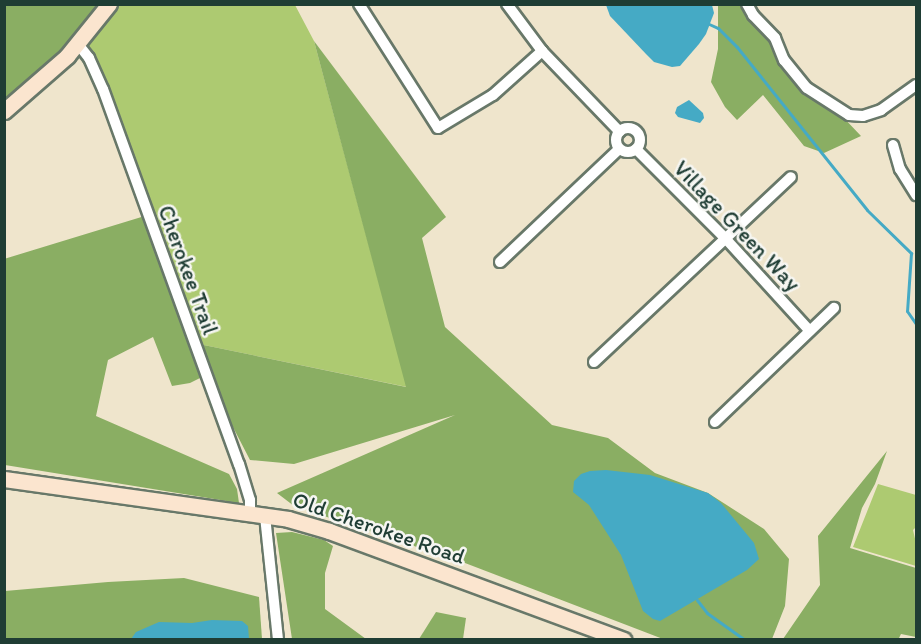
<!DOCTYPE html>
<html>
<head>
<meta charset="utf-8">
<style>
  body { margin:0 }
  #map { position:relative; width:921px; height:644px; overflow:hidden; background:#efe5cc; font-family:Itim,sans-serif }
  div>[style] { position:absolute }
  .green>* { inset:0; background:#adca71 }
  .forest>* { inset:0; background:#8aae63 }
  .water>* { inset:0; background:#45aac5 }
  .stream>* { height:3px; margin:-1.5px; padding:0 1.5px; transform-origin:1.5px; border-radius:1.5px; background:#45aac5 }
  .roads { filter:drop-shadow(2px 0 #687869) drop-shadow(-2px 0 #687869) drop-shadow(0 2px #687869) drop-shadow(0 -2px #687869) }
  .street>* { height:10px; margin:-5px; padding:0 5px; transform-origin:5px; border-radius:5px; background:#fff }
  .street>.ring { margin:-5px; padding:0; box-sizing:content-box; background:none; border:10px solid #fff; border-radius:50% }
  .secondary>* { height:15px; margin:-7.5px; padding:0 7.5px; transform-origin:7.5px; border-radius:7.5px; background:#fbe5cf }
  span { translate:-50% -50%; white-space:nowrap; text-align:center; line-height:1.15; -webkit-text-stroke:5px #f6f6f2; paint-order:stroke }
  .street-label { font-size:22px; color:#1f3d34 }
  .frame { position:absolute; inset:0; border:6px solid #1f3d34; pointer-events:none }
</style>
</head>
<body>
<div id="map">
  <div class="green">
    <div style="clip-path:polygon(110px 5px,295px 5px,314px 41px,407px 387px,194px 343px,95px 70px,78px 44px)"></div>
    <div style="clip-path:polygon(878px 484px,916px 495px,916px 527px,913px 530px,916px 543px,916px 566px,853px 547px)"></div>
  </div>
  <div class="forest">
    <div style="clip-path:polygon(5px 5px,109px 5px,5px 111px)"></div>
    <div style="clip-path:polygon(718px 5px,749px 5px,762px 32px,861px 136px,824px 153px,804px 146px,763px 95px,737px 120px,725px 107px,711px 82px,718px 49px)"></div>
    <div style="clip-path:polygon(314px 41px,446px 217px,422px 238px,445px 327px,552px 425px,608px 438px,655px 473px,708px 493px,764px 529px,789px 559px,785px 606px,772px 639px,663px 639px,465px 563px,294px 506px,277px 493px,455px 415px,294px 464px,250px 460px,206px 375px,190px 383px,172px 386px,153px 337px,108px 360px,96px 416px,229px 474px,237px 489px,239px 503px,5px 465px,4px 259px,148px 215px,194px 343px,406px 387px)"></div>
    <div style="clip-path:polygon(887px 451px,875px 484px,862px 508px,850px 548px,916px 568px,916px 637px,901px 634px,898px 640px,783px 639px,820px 585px,818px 536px)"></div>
    <div style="clip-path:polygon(292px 532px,324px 540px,333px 546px,325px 573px,325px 609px,366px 639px,292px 639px,276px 533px)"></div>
    <div style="clip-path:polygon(184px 578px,259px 597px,262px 639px,5px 640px,5px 591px,108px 582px)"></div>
    <div style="clip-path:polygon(436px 612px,466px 618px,463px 639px,419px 639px)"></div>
  </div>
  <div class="water">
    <div style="clip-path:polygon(606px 5px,712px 5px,714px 13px,706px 34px,699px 44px,680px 66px,672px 67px,654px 62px,646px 54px,610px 16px)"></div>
    <div style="clip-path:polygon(689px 100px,703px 113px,704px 118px,700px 123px,678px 117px,675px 113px,677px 107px)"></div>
    <div style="clip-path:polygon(606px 470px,650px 475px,708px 493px,721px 503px,754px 543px,759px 559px,747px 570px,660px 621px,653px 619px,643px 611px,621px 555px,589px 505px,573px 492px,574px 481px,581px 474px,590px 471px)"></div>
    <div style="clip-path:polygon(212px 620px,242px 621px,248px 626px,249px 639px,131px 639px,136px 632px,159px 622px,192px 623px)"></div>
  </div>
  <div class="stream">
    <div style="left:709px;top:24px;width:10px;rotate:24deg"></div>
    <div style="left:718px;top:28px;width:27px;rotate:45deg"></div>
    <div style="left:737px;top:47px;width:208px;rotate:51.4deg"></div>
    <div style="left:867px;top:210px;width:62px;rotate:44.3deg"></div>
    <div style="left:911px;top:253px;width:58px;rotate:93.9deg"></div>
    <div style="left:907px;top:311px;width:16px;rotate:55deg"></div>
    <div style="left:697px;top:600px;width:16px;rotate:52deg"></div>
    <div style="left:707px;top:613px;width:47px;rotate:35.4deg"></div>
  </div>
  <div class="roads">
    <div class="street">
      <div style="left:359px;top:4px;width:147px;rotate:57.5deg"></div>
      <div style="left:438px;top:128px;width:64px;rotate:-31deg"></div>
      <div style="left:493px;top:95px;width:66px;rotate:-41.9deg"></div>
      <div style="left:507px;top:4px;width:59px;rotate:53.3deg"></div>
      <div style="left:542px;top:51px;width:112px;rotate:46.1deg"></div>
      <div style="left:747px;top:4px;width:13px;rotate:61deg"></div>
      <div style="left:753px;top:15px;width:32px;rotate:46deg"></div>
      <div style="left:775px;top:38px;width:24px;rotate:68deg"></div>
      <div style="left:784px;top:60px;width:36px;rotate:51deg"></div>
      <div style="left:807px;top:88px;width:50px;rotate:32.7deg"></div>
      <div style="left:849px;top:115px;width:14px;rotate:4deg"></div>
      <div style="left:863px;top:116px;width:19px;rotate:-18deg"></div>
      <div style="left:881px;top:110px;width:43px;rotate:-35.5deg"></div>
      <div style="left:78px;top:44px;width:18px;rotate:52deg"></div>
      <div style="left:89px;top:58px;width:34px;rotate:66deg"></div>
      <div style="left:103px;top:89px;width:399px;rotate:70.1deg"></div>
      <div style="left:239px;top:464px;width:38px;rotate:73deg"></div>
      <div style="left:250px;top:500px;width:14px;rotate:90deg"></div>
      <div class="ring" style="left:616px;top:128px;width:14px;height:14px"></div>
      <div style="left:893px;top:145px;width:25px;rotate:74deg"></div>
      <div style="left:900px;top:169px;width:31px;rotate:58deg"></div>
      <div style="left:636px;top:149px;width:126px;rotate:45deg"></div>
      <div style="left:725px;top:238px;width:125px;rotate:47.6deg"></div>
      <div style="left:500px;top:262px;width:164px;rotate:-43.5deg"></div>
      <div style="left:594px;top:362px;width:270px;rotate:-43.2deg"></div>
      <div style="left:715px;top:422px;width:165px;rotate:-43.8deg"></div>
      <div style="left:265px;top:516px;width:125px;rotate:84deg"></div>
    </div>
    <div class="secondary">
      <div style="left:4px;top:111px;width:84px;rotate:-41.1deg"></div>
      <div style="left:67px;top:56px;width:67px;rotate:-51.1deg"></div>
      <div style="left:4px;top:479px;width:287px;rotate:8deg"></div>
      <div style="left:288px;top:519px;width:43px;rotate:16.3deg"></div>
      <div style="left:329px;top:531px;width:314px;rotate:20.3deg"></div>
    </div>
  </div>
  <div class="street-label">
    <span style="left:737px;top:226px;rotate:46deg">Village Green Way</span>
    <span style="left:188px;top:270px;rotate:70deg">Cherokee Trail</span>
    <span style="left:379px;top:528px;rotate:19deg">Old Cherokee Road</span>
  </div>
  <div class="frame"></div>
</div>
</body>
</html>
